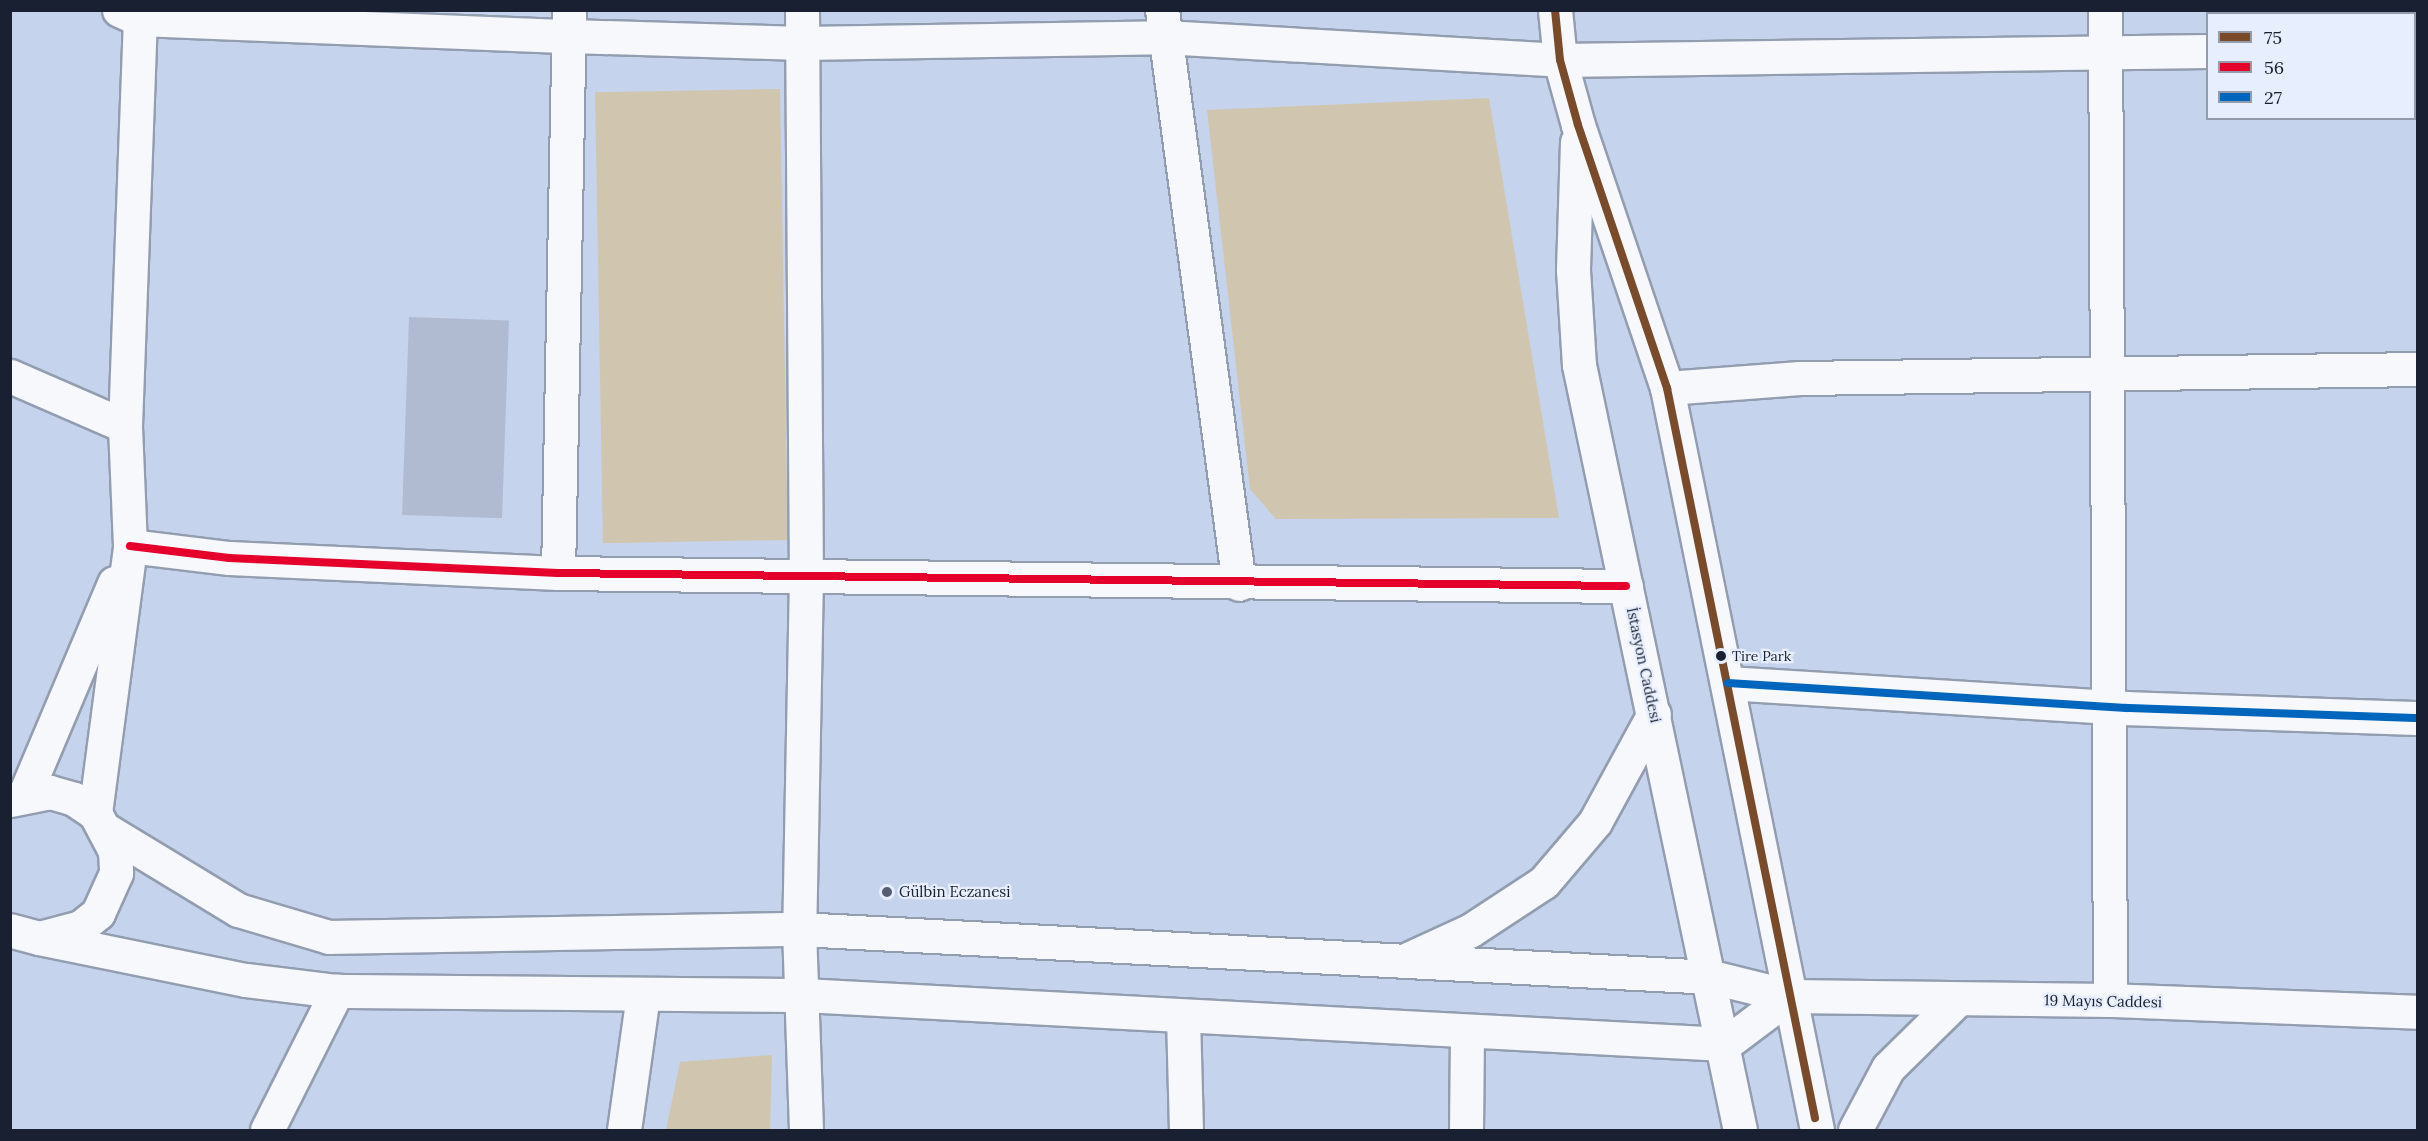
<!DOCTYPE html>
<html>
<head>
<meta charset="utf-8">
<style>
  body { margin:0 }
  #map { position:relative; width:2428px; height:1141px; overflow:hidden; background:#c6d3ec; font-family:Lora,serif }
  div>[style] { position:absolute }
  .green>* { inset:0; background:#d0c6b0; transform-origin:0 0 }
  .building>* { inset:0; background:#b0bbd2; transform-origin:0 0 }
  .roads { filter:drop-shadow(2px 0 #939db0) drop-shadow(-2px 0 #939db0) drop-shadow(0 2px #939db0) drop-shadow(0 -2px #939db0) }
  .minor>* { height:33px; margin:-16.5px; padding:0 16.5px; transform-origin:16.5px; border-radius:16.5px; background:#f6f8fc }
  .bus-1>* { height:8px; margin:-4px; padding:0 4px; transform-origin:4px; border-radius:4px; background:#7a4b2a }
  .bus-2>* { height:8px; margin:-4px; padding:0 4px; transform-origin:4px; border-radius:4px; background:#e4002b }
  .bus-3>* { height:8px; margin:-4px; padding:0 4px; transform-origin:4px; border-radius:4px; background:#0065bd }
  .dots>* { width:16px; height:16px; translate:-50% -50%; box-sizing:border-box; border:3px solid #e7eefd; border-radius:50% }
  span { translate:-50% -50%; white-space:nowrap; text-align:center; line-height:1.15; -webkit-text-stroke:4.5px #e7eefd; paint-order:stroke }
  .bus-label { font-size:14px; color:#182031 }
  .left { translate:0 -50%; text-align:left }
  .street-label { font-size:15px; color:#182031 }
  .poi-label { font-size:15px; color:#182031 }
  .frame { position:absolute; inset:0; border:12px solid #182031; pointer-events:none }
  .legend { position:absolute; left:2206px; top:12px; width:210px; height:108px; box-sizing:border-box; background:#e7eefd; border:2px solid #949cab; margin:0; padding:8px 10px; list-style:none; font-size:18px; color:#182031 }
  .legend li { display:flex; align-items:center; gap:12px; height:30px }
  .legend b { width:30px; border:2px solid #949cab }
</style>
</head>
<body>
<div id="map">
  <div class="green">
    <div style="left:780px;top:89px;width:451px;height:185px;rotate:89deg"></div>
    <div style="clip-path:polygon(1489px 98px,1559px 518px,1276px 519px,1250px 489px,1207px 110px)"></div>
    <div style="clip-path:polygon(772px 1055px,770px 1130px,666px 1130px,680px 1062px)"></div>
  </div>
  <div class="building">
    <div style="left:409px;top:317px;width:100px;height:198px;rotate:2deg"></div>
  </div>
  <div class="roads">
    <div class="minor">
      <div style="left:119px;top:10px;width:22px;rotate:24deg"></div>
      <div style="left:139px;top:19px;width:430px;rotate:2.3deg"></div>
      <div style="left:569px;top:36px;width:233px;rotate:1.7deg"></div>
      <div style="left:802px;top:43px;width:362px;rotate:-0.9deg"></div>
      <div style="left:1164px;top:37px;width:397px;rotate:3.3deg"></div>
      <div style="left:1560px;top:60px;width:648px;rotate:-0.8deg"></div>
      <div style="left:802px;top:10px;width:566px;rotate:89.6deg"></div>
      <div style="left:806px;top:576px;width:353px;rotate:91.1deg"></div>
      <div style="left:799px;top:929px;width:201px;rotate:88deg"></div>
      <div style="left:1162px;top:10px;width:579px;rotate:82.36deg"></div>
      <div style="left:1555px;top:10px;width:50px;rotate:84.3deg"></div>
      <div style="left:1560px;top:60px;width:67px;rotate:74.5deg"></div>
      <div style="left:1578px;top:125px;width:278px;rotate:71.3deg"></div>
      <div style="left:1667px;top:388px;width:757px;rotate:78.57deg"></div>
      <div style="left:2105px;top:10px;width:990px;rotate:89.71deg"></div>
      <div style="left:2414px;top:43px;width:4px"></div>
      <div style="left:1577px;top:142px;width:128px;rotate:91.8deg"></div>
      <div style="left:1573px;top:270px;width:95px;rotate:86.4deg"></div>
      <div style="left:1579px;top:365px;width:782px;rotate:78.12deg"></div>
      <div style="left:10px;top:376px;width:125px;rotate:23.5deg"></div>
      <div style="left:1667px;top:388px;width:133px;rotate:-4.3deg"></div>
      <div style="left:1800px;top:378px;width:618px;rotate:-0.83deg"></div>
      <div style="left:130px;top:546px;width:100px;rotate:6.9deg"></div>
      <div style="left:229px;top:558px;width:329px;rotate:2.6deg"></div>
      <div style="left:558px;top:573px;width:1068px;rotate:0.7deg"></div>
      <div style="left:558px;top:573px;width:563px;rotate:-88.88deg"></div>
      <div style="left:1728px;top:683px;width:399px;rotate:3.6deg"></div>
      <div style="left:2126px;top:708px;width:292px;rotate:2deg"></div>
      <div style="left:25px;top:794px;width:229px;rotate:-67.1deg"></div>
      <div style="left:10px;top:800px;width:41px;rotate:-11.3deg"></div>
      <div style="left:50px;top:792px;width:25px;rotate:16deg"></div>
      <div style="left:74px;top:799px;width:25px;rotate:34deg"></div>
      <div style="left:95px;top:813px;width:43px;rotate:62.2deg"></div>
      <div style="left:115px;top:851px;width:22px;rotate:87deg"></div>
      <div style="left:116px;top:873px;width:44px;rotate:114.2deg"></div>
      <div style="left:98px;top:913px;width:22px;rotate:141deg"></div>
      <div style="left:81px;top:927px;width:43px;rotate:165.3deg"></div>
      <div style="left:39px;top:938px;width:30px;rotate:-165deg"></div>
      <div style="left:95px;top:813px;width:269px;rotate:-82.5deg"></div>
      <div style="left:130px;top:546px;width:120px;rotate:-92.4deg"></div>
      <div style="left:125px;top:426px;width:416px;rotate:-87.9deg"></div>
      <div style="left:108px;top:831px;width:152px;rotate:31.3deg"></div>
      <div style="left:238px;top:910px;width:95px;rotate:16.5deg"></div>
      <div style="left:329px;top:937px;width:470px;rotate:-1deg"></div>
      <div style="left:799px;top:929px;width:914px;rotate:3.01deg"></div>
      <div style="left:1712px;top:977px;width:79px;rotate:13.9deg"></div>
      <div style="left:1789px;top:996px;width:321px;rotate:0.7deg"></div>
      <div style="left:2110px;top:1000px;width:308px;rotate:2.2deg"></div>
      <div style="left:39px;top:938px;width:211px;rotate:11.5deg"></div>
      <div style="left:246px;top:980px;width:92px;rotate:6.9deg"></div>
      <div style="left:337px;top:991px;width:466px;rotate:0.5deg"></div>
      <div style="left:803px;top:995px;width:923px;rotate:3.04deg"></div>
      <div style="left:1725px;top:1044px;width:80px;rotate:-36.9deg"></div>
      <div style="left:1408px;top:959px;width:69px;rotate:-24.7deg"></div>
      <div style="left:1471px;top:930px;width:87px;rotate:-33.3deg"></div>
      <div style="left:1544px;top:882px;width:79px;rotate:-49.6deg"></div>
      <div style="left:1595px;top:822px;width:123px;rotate:-61.4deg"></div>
      <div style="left:1183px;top:1016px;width:114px;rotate:88.5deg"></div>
      <div style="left:267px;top:1130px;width:156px;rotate:-63.3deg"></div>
      <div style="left:624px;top:1130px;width:137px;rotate:-82deg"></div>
      <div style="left:1466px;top:1130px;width:98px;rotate:-89.4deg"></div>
      <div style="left:1855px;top:1130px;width:70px;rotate:-62deg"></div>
      <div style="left:1888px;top:1068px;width:98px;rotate:-44.6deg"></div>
    </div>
  </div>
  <div class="bus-1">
    <div style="left:1555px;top:10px;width:50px;rotate:84.3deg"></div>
    <div style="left:1560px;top:60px;width:67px;rotate:74.5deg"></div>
    <div style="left:1578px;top:125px;width:278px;rotate:71.3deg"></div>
    <div style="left:1667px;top:388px;width:745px;rotate:78.54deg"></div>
  </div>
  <div class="bus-2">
    <div style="left:130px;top:546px;width:100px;rotate:6.9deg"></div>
    <div style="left:229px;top:558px;width:329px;rotate:2.6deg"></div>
    <div style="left:558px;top:573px;width:1068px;rotate:0.7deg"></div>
  </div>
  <div class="bus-3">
    <div style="left:1728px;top:683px;width:399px;rotate:3.6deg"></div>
    <div style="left:2126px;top:708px;width:292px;rotate:2deg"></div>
  </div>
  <div class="dots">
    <div style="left:1721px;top:656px;background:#182031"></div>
    <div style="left:887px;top:892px;background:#555f72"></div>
  </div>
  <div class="bus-label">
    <span class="left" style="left:1732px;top:656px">Tire Park</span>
  </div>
  <div class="street-label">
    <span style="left:1644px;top:665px;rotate:78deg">İstasyon Caddesi</span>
    <span style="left:2103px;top:1001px;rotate:1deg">19 Mayıs Caddesi</span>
  </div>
  <div class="poi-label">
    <span class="left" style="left:899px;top:892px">Gülbin Eczanesi</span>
  </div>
  <div class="frame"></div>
  <ul class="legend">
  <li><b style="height:8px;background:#7a4b2a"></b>75</li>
  <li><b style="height:8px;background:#e4002b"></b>56</li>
  <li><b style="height:8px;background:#0065bd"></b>27</li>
  </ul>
</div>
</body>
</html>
